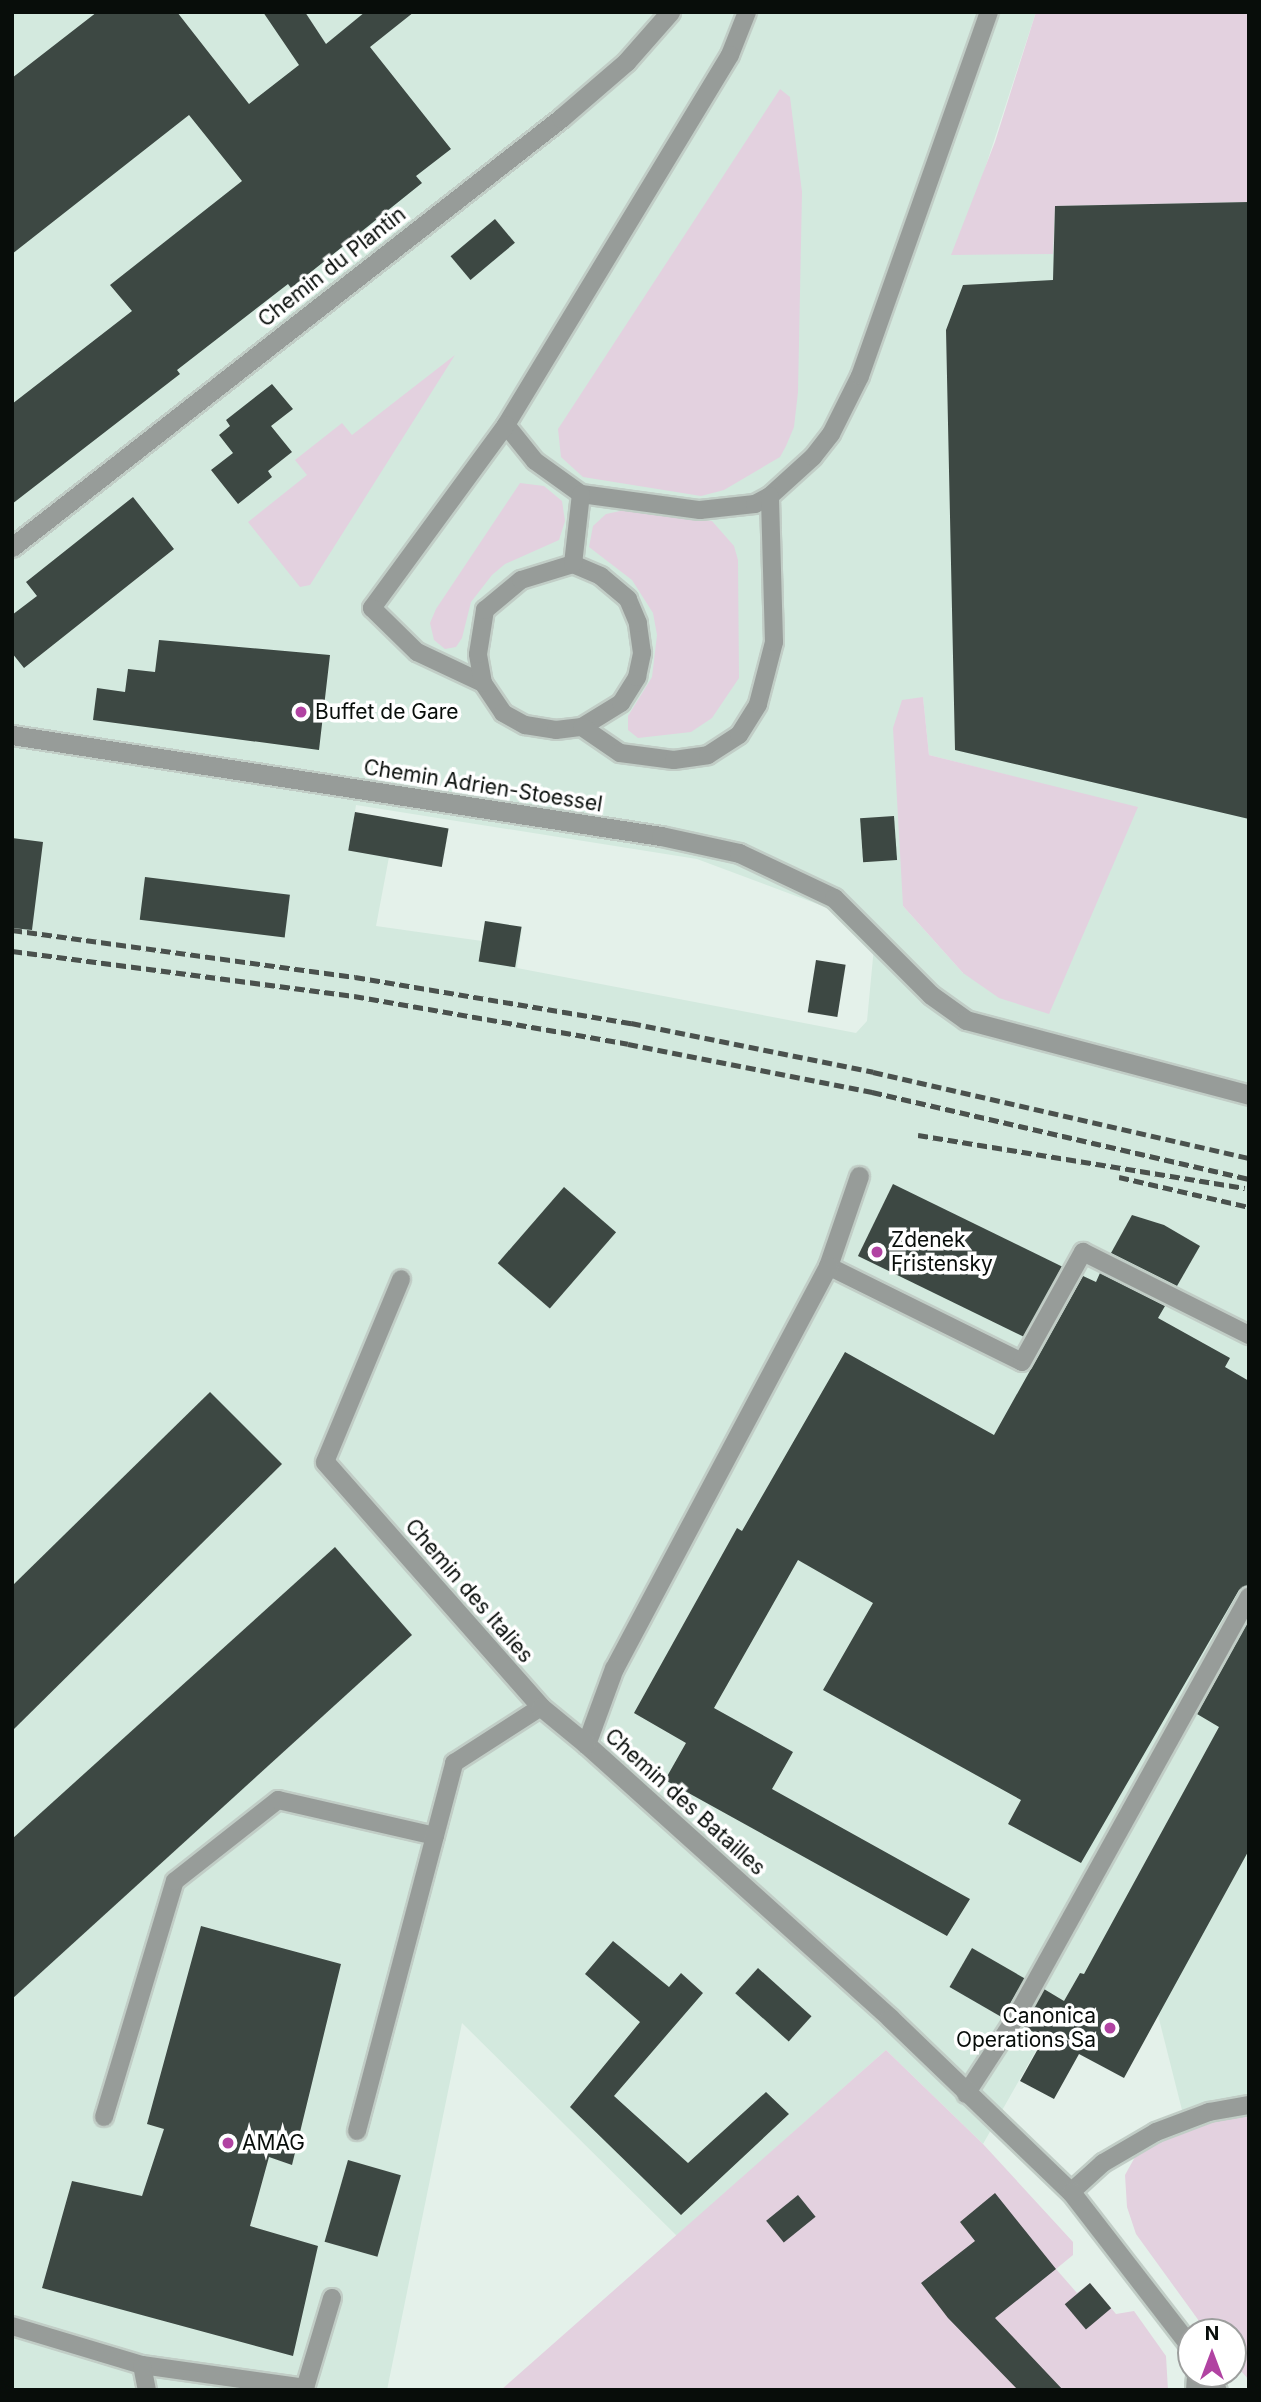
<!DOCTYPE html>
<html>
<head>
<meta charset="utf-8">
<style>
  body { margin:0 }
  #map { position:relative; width:1261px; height:2402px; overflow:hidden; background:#e4f1ea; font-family:Inter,sans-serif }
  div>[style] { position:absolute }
  .built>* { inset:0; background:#d3e9de }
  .green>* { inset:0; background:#e3d1df }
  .building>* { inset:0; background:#3d4843; transform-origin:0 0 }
  .roads { filter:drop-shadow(2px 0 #c1cdc6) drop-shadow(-2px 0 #c1cdc6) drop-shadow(0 2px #c1cdc6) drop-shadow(0 -2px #c1cdc6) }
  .service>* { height:18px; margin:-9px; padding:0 9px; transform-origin:9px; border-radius:9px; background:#979c99 }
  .minor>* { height:19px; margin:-9.5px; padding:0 9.5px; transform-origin:9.5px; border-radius:9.5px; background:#979c99 }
  .rail>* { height:5px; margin-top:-2.5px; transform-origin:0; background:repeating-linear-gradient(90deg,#4a514d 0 10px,transparent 0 15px) }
  .dots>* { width:19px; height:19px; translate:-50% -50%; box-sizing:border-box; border:4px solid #fff; border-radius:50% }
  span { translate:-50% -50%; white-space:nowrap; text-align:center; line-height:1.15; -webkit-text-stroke:7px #fff; paint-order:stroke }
  .street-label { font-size:21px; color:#080d0a }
  .poi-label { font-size:21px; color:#080d0a }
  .left { translate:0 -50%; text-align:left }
  .right { translate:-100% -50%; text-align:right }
  .frame { position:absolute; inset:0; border:14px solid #080d0a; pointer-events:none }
  .north { position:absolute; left:1177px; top:2318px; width:70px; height:70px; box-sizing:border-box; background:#fff; border:2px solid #9c9e9d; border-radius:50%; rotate:0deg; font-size:19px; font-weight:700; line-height:28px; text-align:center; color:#080d0a }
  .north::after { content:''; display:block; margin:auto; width:24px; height:32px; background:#b143a2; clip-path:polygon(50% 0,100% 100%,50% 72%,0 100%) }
</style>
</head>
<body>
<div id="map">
  <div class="built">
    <div style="clip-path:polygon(evenodd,12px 12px,1036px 12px,977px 193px,1249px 187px,1249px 2098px,1183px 2114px,1158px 2015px,1080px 1973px,983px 2144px,886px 2050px,677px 2236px,462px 2023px,387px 2390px,12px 2390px,12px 12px,923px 698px,929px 755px,1137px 808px,963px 973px,903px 906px,902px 701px,923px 698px,12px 12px,356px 805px,697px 859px,876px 926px,867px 1021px,856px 1033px,517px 968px,522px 927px,485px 921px,482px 941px,376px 926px,389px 857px,349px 850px,356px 805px)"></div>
  </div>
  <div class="green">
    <div style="clip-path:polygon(1036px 12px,1249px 12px,1249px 202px,1055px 206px,1053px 254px,951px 255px,995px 142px)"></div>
    <div style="clip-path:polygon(780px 89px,790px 97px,802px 192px,798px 392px,794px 427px,786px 446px,780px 457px,724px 490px,701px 496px,583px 477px,561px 457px,558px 429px)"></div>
    <div style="clip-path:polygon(455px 355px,310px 585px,300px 587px,248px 522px,307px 475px,295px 460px,342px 423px,352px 435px)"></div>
    <div style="clip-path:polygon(520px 483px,544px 486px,562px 501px,565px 521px,559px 540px,505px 564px,492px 575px,471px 602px,462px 638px,456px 647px,445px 649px,434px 640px,430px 623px,436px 609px)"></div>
    <div style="clip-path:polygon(625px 510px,712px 521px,734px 546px,738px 560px,739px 678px,712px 718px,691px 732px,638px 738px,628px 730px,628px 716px,652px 677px,657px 635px,653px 613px,632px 580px,589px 547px,593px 526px,606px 514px)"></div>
    <div style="clip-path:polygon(923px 697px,929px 755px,1138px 807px,1049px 1014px,999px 998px,963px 973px,903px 906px,893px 728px,902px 700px)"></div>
    <div style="clip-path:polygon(886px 2050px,983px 2144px,1073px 2242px,1073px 2255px,1056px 2269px,1077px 2293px,1090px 2283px,1116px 2314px,1134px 2311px,1166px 2356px,1168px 2390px,501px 2390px)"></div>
    <div style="clip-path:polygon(1249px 2098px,1249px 2380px,1233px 2362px,1233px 2332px,1207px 2332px,1136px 2234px,1127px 2207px,1125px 2175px,1145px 2139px)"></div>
  </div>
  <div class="building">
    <div style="clip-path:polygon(97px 12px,177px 12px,249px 104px,299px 65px,263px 12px,305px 12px,326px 44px,365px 12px,414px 12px,370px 47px,451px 149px,416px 176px,422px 183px,291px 288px,288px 284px,177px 370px,180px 374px,12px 504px,12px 404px,132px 311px,110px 285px,242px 181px,189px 115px,12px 254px,12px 78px)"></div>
    <div style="clip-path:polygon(1249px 202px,1249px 819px,955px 750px,946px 330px,963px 285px,1053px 280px,1055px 206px)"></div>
    <div style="left:495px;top:219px;width:31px;height:58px;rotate:50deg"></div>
    <div style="clip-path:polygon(272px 384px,293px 409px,271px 426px,292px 452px,268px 471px,272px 477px,238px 504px,211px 470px,233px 453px,219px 435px,230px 426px,226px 420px)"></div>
    <div style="clip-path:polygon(133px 497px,174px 549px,24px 668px,12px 653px,12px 615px,37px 596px,26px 582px)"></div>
    <div style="clip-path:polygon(159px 640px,330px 655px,319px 750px,93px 720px,97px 688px,125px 692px,128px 669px,155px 672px)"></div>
    <div style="left:355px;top:812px;width:95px;height:39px;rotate:10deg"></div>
    <div style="left:894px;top:816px;width:44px;height:34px;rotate:86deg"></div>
    <div style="clip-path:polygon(12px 838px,43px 842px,32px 930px,12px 928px)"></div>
    <div style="left:145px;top:877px;width:146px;height:43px;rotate:7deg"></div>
    <div style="left:485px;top:921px;width:37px;height:41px;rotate:9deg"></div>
    <div style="left:816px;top:960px;width:30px;height:53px;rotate:9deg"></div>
    <div style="left:893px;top:1184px;width:188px;height:80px;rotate:26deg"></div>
    <div style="left:564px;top:1187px;width:69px;height:101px;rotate:41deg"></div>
    <div style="clip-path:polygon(1132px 1215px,1164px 1225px,1200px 1246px,1177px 1286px,1111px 1253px)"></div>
    <div style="clip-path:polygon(1100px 1273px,1165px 1306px,1158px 1318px,1230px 1358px,1225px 1367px,1249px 1381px,1249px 1585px,1239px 1590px,1081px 1863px,1008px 1824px,1021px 1800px,823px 1690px,873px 1603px,798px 1560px,714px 1708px,793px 1752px,772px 1789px,970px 1899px,947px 1936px,665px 1780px,686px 1743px,634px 1713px,737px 1528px,742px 1531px,845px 1352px,994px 1435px,1083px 1276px,1096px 1282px)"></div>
    <div style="clip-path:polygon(210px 1392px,282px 1464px,12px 1731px,12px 1586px)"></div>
    <div style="clip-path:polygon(335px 1547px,412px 1635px,12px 1999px,12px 1839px)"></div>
    <div style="clip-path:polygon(1249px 1620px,1249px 1850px,1124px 2078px,1079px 2054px,1054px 2099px,1020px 2081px,1044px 2038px,1023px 2026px,1044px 1989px,1064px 2001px,1080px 1973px,1084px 1974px,1219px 1727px,1197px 1714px)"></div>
    <div style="clip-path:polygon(201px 1926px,341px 1964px,292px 2165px,269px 2157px,250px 2226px,318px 2246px,293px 2356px,42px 2288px,72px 2181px,142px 2196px,164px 2129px,147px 2124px)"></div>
    <div style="clip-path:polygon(613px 1941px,669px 1987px,681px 1973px,703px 1993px,614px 2096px,688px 2163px,766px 2092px,789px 2114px,681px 2215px,570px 2107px,640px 2022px,585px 1974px)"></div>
    <div style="left:972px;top:1948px;width:61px;height:45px;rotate:30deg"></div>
    <div style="left:758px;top:1968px;width:72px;height:34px;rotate:42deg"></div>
    <div style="left:348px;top:2160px;width:55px;height:85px;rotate:16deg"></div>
    <div style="clip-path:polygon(995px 2193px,1056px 2269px,995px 2318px,1063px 2390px,1018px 2390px,948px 2318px,921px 2283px,975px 2241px,960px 2222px)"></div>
    <div style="left:798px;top:2195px;width:28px;height:41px;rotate:51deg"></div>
    <div style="left:1090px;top:2283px;width:33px;height:33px;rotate:50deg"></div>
  </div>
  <div class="roads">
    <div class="service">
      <div style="left:747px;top:12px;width:46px;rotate:111.6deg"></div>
      <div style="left:730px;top:55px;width:433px;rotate:121.2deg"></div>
      <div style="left:506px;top:425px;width:46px;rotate:51.1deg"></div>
      <div style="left:535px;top:461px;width:57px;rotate:35.7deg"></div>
      <div style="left:581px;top:494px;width:120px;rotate:7.7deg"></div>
      <div style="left:700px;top:510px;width:55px;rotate:-6.2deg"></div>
      <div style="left:755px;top:504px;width:17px;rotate:-28deg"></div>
      <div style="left:770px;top:496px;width:58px;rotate:-42.2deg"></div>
      <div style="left:813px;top:457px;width:29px;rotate:-52deg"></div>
      <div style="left:831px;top:434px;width:65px;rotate:-63.4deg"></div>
      <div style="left:860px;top:376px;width:386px;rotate:-70.5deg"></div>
      <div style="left:506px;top:425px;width:227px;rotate:126.2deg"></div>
      <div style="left:372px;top:608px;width:63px;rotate:44.4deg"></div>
      <div style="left:417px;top:652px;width:73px;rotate:25.2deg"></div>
      <div style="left:483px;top:683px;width:36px;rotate:56deg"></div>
      <div style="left:503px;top:713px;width:25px;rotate:29deg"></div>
      <div style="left:525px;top:725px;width:31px;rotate:9deg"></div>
      <div style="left:556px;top:730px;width:26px;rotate:-7deg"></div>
      <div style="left:582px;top:727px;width:46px;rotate:-31.6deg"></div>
      <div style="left:621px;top:703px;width:31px;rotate:-58deg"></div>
      <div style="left:637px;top:677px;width:25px;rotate:-78deg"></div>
      <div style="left:642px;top:653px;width:30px;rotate:-98deg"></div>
      <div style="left:638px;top:623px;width:26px;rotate:-113deg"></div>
      <div style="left:628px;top:599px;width:35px;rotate:-140deg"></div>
      <div style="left:601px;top:576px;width:30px;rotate:-157deg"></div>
      <div style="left:483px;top:683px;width:29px;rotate:-100deg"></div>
      <div style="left:478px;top:654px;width:45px;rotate:-81deg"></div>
      <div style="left:485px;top:610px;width:47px;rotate:-39.8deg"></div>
      <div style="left:521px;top:580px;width:54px;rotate:-17.1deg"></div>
      <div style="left:573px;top:564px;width:70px;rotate:-83.5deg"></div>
      <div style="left:582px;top:727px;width:46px;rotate:34.4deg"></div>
      <div style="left:620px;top:753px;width:54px;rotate:7.4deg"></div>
      <div style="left:674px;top:760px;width:34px;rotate:-8deg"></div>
      <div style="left:708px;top:755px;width:37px;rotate:-33deg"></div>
      <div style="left:739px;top:735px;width:36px;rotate:-58deg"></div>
      <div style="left:758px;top:704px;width:64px;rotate:-75.5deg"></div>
      <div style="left:774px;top:642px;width:146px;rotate:-91.6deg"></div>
      <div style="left:828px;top:1266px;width:216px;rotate:26.3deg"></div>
      <div style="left:1022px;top:1362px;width:126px;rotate:-61deg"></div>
      <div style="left:1083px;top:1252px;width:186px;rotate:26.6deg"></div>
      <div style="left:325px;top:1462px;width:198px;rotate:-67.4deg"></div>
      <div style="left:966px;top:2094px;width:92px;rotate:-57deg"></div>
      <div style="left:1016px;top:2017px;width:481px;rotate:-61deg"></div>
      <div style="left:104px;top:2117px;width:246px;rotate:-73.3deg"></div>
      <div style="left:175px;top:1881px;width:131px;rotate:-38.2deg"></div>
      <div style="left:278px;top:1800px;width:161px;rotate:12.9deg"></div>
      <div style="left:357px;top:2131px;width:381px;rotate:-75.2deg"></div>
      <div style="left:454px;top:1763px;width:103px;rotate:-32.8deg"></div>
      <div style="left:1071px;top:2192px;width:43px;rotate:-42.2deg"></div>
      <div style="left:1103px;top:2163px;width:61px;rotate:-30.3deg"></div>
      <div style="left:1156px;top:2132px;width:57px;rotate:-20.7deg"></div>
      <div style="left:1209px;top:2112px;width:41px;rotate:-9.9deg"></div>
      <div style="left:12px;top:2326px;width:136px;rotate:16.7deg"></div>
      <div style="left:142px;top:2365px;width:165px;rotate:8deg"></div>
      <div style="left:305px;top:2388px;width:94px;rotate:-73.3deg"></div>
      <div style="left:142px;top:2365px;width:25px;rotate:79deg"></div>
    </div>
    <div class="minor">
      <div style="left:12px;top:547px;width:697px;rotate:-38deg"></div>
      <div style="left:561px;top:118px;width:86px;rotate:-40.7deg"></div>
      <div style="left:626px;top:62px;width:67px;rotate:-48.7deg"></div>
      <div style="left:12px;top:735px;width:657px;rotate:8.85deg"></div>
      <div style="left:661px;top:836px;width:80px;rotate:12.3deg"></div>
      <div style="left:739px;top:853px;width:105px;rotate:25.3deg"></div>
      <div style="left:834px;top:898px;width:137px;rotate:45deg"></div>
      <div style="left:931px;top:995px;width:43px;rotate:35.5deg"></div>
      <div style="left:966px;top:1020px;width:293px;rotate:14.8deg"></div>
      <div style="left:859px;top:1176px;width:95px;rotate:109deg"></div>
      <div style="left:828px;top:1266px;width:455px;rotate:118deg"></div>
      <div style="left:614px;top:1668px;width:81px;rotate:110.2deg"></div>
      <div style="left:586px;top:1744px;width:409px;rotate:42deg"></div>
      <div style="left:890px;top:2018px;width:251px;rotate:43.9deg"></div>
      <div style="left:1071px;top:2192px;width:196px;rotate:52.3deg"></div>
      <div style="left:325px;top:1462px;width:327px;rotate:48.6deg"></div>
      <div style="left:541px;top:1707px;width:58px;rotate:39.4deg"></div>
      <div style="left:1208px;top:2374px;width:18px;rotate:61deg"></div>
      <div style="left:1195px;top:2390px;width:16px;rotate:-86deg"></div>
    </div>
  </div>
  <div class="rail">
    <div style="left:12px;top:930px;width:346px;rotate:7.8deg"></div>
    <div style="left:355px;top:977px;width:280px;rotate:9.5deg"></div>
    <div style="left:631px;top:1023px;width:247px;rotate:11.4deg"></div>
    <div style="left:873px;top:1072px;width:386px;rotate:12.9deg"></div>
    <div style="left:12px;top:951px;width:345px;rotate:7.5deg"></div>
    <div style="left:354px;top:996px;width:278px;rotate:9.9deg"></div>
    <div style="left:628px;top:1044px;width:249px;rotate:11.1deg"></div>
    <div style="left:872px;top:1092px;width:387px;rotate:13deg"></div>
    <div style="left:918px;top:1135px;width:331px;rotate:9.2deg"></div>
    <div style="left:1119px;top:1177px;width:133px;rotate:13deg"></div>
  </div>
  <div class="dots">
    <div style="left:301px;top:712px;background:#b143a2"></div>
    <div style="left:877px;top:1252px;background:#b143a2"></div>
    <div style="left:1110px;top:2028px;background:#b143a2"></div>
    <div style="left:228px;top:2143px;background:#b143a2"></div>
  </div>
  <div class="street-label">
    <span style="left:332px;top:267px;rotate:-38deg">Chemin du Plantin</span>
    <span style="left:483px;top:786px;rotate:9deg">Chemin Adrien-Stoessel</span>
    <span style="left:469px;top:1591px;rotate:49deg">Chemin des Italies</span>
    <span style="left:685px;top:1802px;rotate:42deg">Chemin des Batailles</span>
  </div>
  <div class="poi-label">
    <span class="left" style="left:315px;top:712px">Buffet de Gare</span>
    <span class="left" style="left:891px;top:1252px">Zdenek<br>Fristensky</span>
    <span class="right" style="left:1096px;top:2028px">Canonica<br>Operations Sa</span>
    <span class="left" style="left:242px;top:2143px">AMAG</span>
  </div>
  <div class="frame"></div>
  <div class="north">N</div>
</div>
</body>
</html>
